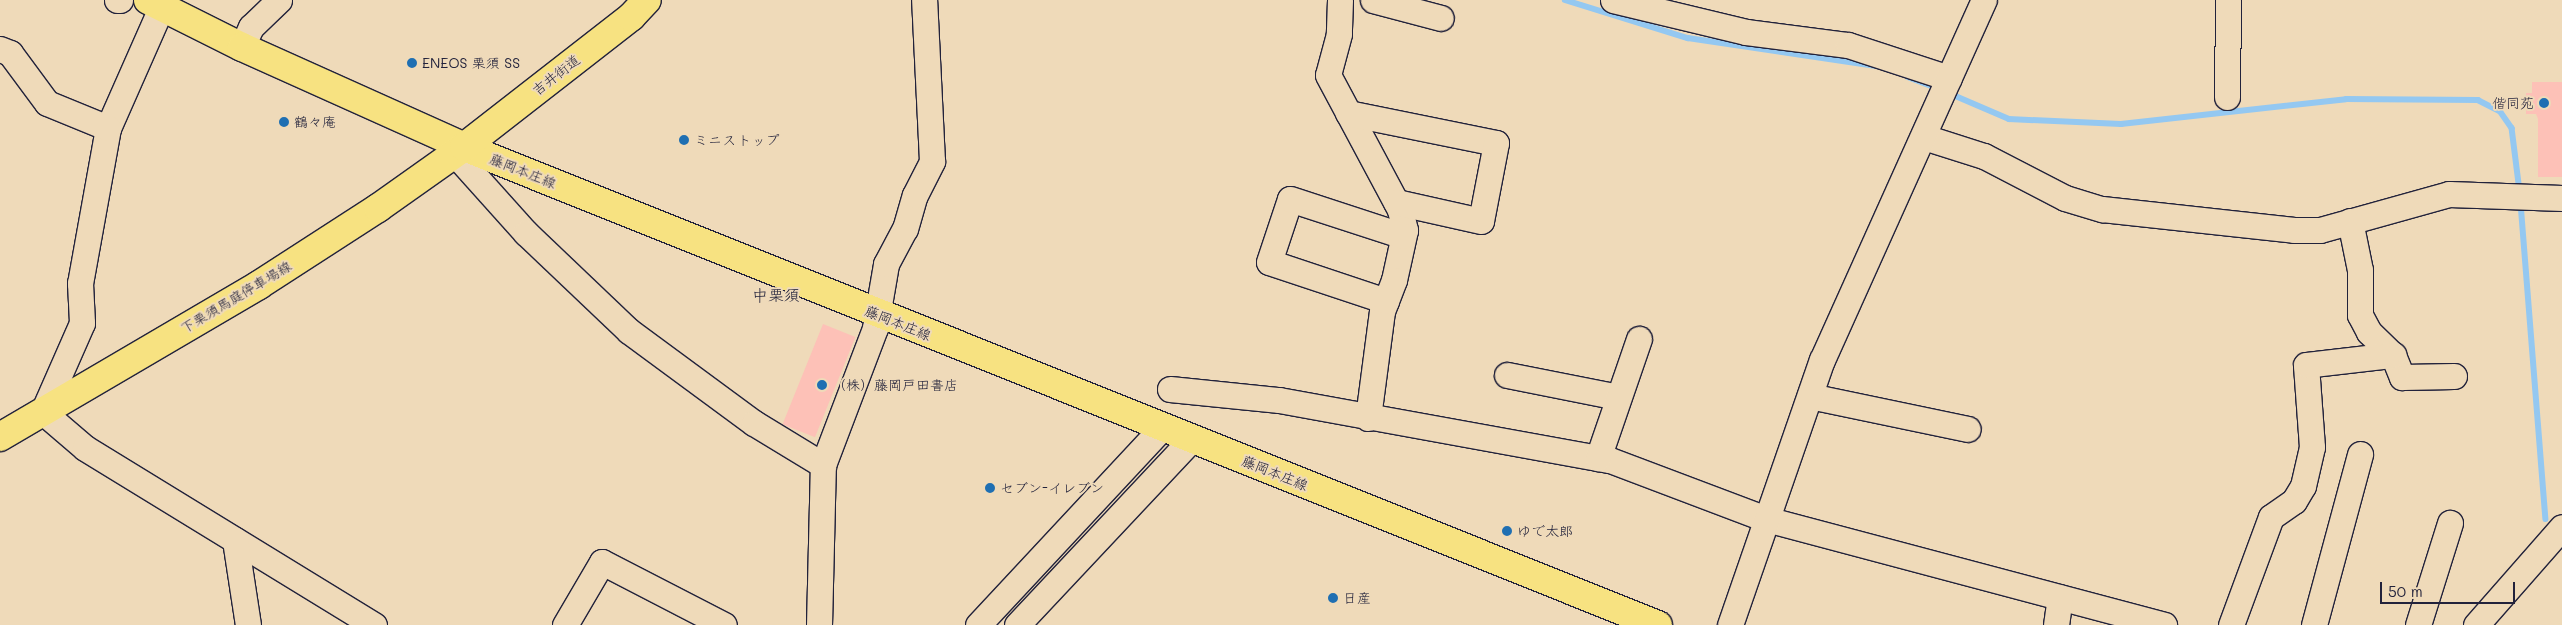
<!DOCTYPE html>
<html>
<head>
<meta charset="utf-8">
<style>
  body { margin:0 }
  #map { position:relative; width:2562px; height:625px; overflow:hidden; background:#efdab9; font-family:Mali,"Klee One",sans-serif }
  div>[style] { position:absolute }
  .stream>* { height:5.5px; margin:-2.75px; padding:0 2.75px; transform-origin:2.75px; border-radius:2.75px; background:#94c8f1 }
  .building>* { inset:0; background:#fdc1b7; transform-origin:0 0 }
  .roads { filter:drop-shadow(1px 0 #22223b) drop-shadow(-1px 0 #22223b) drop-shadow(0 1px #22223b) drop-shadow(0 -1px #22223b) }
  .minor>* { height:25px; margin:-12.5px; padding:0 12.5px; transform-origin:12.5px; border-radius:12.5px; background:#efdab9 }
  .major>* { height:28px; margin:-14px; padding:0 14px; transform-origin:14px; border-radius:14px; background:#f7e281 }
  .dots>* { width:14px; height:14px; translate:-50% -50%; box-sizing:border-box; border:2px solid #efdab9; border-radius:50% }
  span { translate:-50% -50%; white-space:nowrap; text-align:center; line-height:1.15; -webkit-text-stroke:4px #efdab9; paint-order:stroke }
  .poi-label { font-size:14px; color:#22223b }
  .left { translate:0 -50%; text-align:left }
  .right { translate:-100% -50%; text-align:right }
  .street-label { font-size:14px; color:#22223b }
  .quarter-label { font-size:16px; color:#22223b }
  .scale { position:absolute; left:2380px; top:582px; width:135px; height:22px; box-sizing:border-box; border:2px solid #22223b; border-top:0; padding-left:6px; font-size:15px; line-height:18px; white-space:nowrap; color:#22223b; -webkit-text-stroke:4px #efdab9; paint-order:stroke }
</style>
</head>
<body>
<div id="map">
  <div class="stream">
    <div style="left:1565px;top:0;width:129px;rotate:17.2deg"></div>
    <div style="left:1688px;top:38px;width:195px;rotate:8.5deg"></div>
    <div style="left:1908px;top:77px;width:31px;rotate:21deg"></div>
    <div style="left:1951px;top:94px;width:63px;rotate:23.3deg"></div>
    <div style="left:2009px;top:119px;width:112px;rotate:2.6deg"></div>
    <div style="left:2121px;top:124px;width:226px;rotate:-6.3deg"></div>
    <div style="left:2346px;top:99px;width:132px;rotate:0.4deg"></div>
    <div style="left:2478px;top:100px;width:25px;rotate:27deg"></div>
    <div style="left:2500px;top:111px;width:21px;rotate:55deg"></div>
    <div style="left:2512px;top:128px;width:64px;rotate:82.8deg"></div>
    <div style="left:2521px;top:203px;width:317px;rotate:85.5deg"></div>
  </div>
  <div class="building">
    <div style="clip-path:polygon(2532px 82px,2562px 82px,2562px 177px,2538px 177px,2538px 119px,2536px 114px,2526px 114px,2526px 93px,2532px 93px)"></div>
    <div style="left:823px;top:324px;width:35px;height:108px;rotate:22deg"></div>
  </div>
  <div class="roads">
    <div class="minor">
      <div style="left:117px;top:0;width:3px"></div>
      <div style="left:1340px;top:0;width:34px;rotate:92deg"></div>
      <div style="left:1339px;top:34px;width:42px;rotate:105deg"></div>
      <div style="left:1328px;top:75px;width:153px;rotate:61.9deg"></div>
      <div style="left:1400px;top:210px;width:21px;rotate:76deg"></div>
      <div style="left:1405px;top:230px;width:51px;rotate:102.4deg"></div>
      <div style="left:1394px;top:280px;width:33px;rotate:111deg"></div>
      <div style="left:1382px;top:311px;width:108px;rotate:97.5deg"></div>
      <div style="left:1373px;top:0;width:70px;rotate:14.8deg"></div>
      <div style="left:1613px;top:0;width:137px;rotate:13.5deg"></div>
      <div style="left:1746px;top:32px;width:103px;rotate:7.3deg"></div>
      <div style="left:1848px;top:45px;width:106px;rotate:18.1deg"></div>
      <div style="left:161px;top:8px;width:131px;rotate:113.8deg"></div>
      <div style="left:108px;top:128px;width:158px;rotate:100.2deg"></div>
      <div style="left:80px;top:283px;width:40px;rotate:87.1deg"></div>
      <div style="left:82px;top:323px;width:97px;rotate:113.7deg"></div>
      <div style="left:43px;top:412px;width:55px;rotate:40.6deg"></div>
      <div style="left:85px;top:448px;width:339px;rotate:31.5deg"></div>
      <div style="left:242px;top:47px;width:22px;rotate:-66deg"></div>
      <div style="left:251px;top:27px;width:39px;rotate:-44deg"></div>
      <div style="left:0;top:49px;width:11px;rotate:22deg"></div>
      <div style="left:10px;top:53px;width:62px;rotate:53.5deg"></div>
      <div style="left:47px;top:103px;width:66px;rotate:22.3deg"></div>
      <div style="left:2227px;top:97px;width:97px;rotate:-89.4deg"></div>
      <div style="left:1348px;top:113px;width:151px;rotate:11.5deg"></div>
      <div style="left:1496px;top:143px;width:79px;rotate:100.9deg"></div>
      <div style="left:1481px;top:221px;width:87px;rotate:-167.4deg"></div>
      <div style="left:1924px;top:137px;width:63px;rotate:17.6deg"></div>
      <div style="left:1984px;top:156px;width:91px;rotate:27.4deg"></div>
      <div style="left:2065px;top:198px;width:39px;rotate:17deg"></div>
      <div style="left:2102px;top:209px;width:193px;rotate:6.2deg"></div>
      <div style="left:2294px;top:230px;width:26px"></div>
      <div style="left:2320px;top:230px;width:134px;rotate:-15.6deg"></div>
      <div style="left:2449px;top:194px;width:113px;rotate:2deg"></div>
      <div style="left:455px;top:154px;width:106px;rotate:48.1deg"></div>
      <div style="left:526px;top:233px;width:142px;rotate:43.6deg"></div>
      <div style="left:629px;top:331px;width:155px;rotate:36.4deg"></div>
      <div style="left:754px;top:423px;width:81px;rotate:31.3deg"></div>
      <div style="left:2350px;top:221px;width:50px;rotate:78.5deg"></div>
      <div style="left:2360px;top:270px;width:45px;rotate:90deg"></div>
      <div style="left:2360px;top:315px;width:19px;rotate:62deg"></div>
      <div style="left:2369px;top:332px;width:33px;rotate:44deg"></div>
      <div style="left:2393px;top:355px;width:24px;rotate:68deg"></div>
      <div style="left:2402px;top:377px;width:52px;rotate:-1.1deg"></div>
      <div style="left:1386px;top:301px;width:123px;rotate:-161.6deg"></div>
      <div style="left:1269px;top:262px;width:66px;rotate:-71.6deg"></div>
      <div style="left:1290px;top:199px;width:119px;rotate:18.1deg"></div>
      <div style="left:1507px;top:375px;width:113px;rotate:11.2deg"></div>
      <div style="left:1170px;top:389px;width:110px;rotate:5.8deg"></div>
      <div style="left:1279px;top:400px;width:336px;rotate:10.3deg"></div>
      <div style="left:1610px;top:460px;width:167px;rotate:20.7deg"></div>
      <div style="left:1766px;top:519px;width:412px;rotate:14.9deg"></div>
      <div style="left:1810px;top:396px;width:161px;rotate:11.8deg"></div>
      <div style="left:1598px;top:458px;width:126px;rotate:-71deg"></div>
      <div style="left:235px;top:540px;width:86px;rotate:81.3deg"></div>
      <div style="left:565px;top:625px;width:73px;rotate:-59.6deg"></div>
      <div style="left:602px;top:562px;width:137px;rotate:27.3deg"></div>
      <div style="left:819px;top:625px;width:160px;rotate:-88.6deg"></div>
      <div style="left:823px;top:465px;width:147px;rotate:-69.2deg"></div>
      <div style="left:875px;top:328px;width:65px;rotate:-80.2deg"></div>
      <div style="left:886px;top:264px;width:40px;rotate:-62deg"></div>
      <div style="left:905px;top:229px;width:35px;rotate:-74deg"></div>
      <div style="left:915px;top:195px;width:38px;rotate:-63deg"></div>
      <div style="left:932px;top:161px;width:161px;rotate:-92.8deg"></div>
      <div style="left:978px;top:625px;width:270px;rotate:-47deg"></div>
      <div style="left:1017px;top:625px;width:254px;rotate:-46.8deg"></div>
      <div style="left:1730px;top:625px;width:281px;rotate:-70.9deg"></div>
      <div style="left:1822px;top:360px;width:395px;rotate:-65.8deg"></div>
      <div style="left:2056px;top:625px;width:28px;rotate:-82deg"></div>
      <div style="left:2231px;top:625px;width:115px;rotate:-69.7deg"></div>
      <div style="left:2271px;top:517px;width:28px;rotate:-35deg"></div>
      <div style="left:2294px;top:501px;width:17px;rotate:-59deg"></div>
      <div style="left:2303px;top:486px;width:40px;rotate:-77deg"></div>
      <div style="left:2312px;top:447px;width:82px;rotate:-94.2deg"></div>
      <div style="left:2306px;top:365px;width:88px;rotate:-6.6deg"></div>
      <div style="left:2314px;top:625px;width:177px;rotate:-74.9deg"></div>
      <div style="left:2418px;top:625px;width:107px;rotate:-72.6deg"></div>
      <div style="left:2476px;top:625px;width:130px;rotate:-48.7deg"></div>
    </div>
    <div class="major">
      <div style="left:148px;top:0;width:105px;rotate:26.6deg"></div>
      <div style="left:242px;top:47px;width:243px;rotate:24.2deg"></div>
      <div style="left:464px;top:147px;width:1286px;rotate:21.82deg"></div>
      <div style="left:0;top:437px;width:300px;rotate:-30.4deg"></div>
      <div style="left:259px;top:285px;width:142px;rotate:-32.9deg"></div>
      <div style="left:378px;top:208px;width:105px;rotate:-35.3deg"></div>
      <div style="left:464px;top:147px;width:212px;rotate:-37.9deg"></div>
      <div style="left:631px;top:17px;width:23px;rotate:-47deg"></div>
    </div>
  </div>
  <div class="dots">
    <div style="left:412px;top:63px;background:#1f6fb2"></div>
    <div style="left:2544px;top:103px;background:#1f6fb2"></div>
    <div style="left:284px;top:122px;background:#1f6fb2"></div>
    <div style="left:684px;top:140px;background:#1f6fb2"></div>
    <div style="left:822px;top:385px;background:#1f6fb2"></div>
    <div style="left:990px;top:488px;background:#1f6fb2"></div>
    <div style="left:1507px;top:531px;background:#1f6fb2"></div>
    <div style="left:1333px;top:598px;background:#1f6fb2"></div>
  </div>
  <div class="poi-label">
    <span class="left" style="left:422px;top:63px">ENEOS 栗須 SS</span>
    <span class="right" style="left:2534px;top:103px">偕同苑</span>
    <span class="left" style="left:294px;top:122px">鶴々庵</span>
    <span class="left" style="left:694px;top:140px">ミニストップ</span>
    <span class="left" style="left:832px;top:385px">（株）藤岡戸田書店</span>
    <span class="left" style="left:1000px;top:488px">セブン-イレブン</span>
    <span class="left" style="left:1517px;top:531px">ゆで太郎</span>
    <span class="left" style="left:1343px;top:598px">日産</span>
  </div>
  <div class="street-label">
    <span style="left:556px;top:75px;rotate:-38deg">吉井街道</span>
    <span style="left:523px;top:171px;rotate:22deg">藤岡本庄線</span>
    <span style="left:236px;top:297px;rotate:-31deg">下栗須馬庭停車場線</span>
    <span style="left:898px;top:323px;rotate:22deg">藤岡本庄線</span>
    <span style="left:1275px;top:473px;rotate:22deg">藤岡本庄線</span>
  </div>
  <div class="quarter-label">
    <span style="left:776px;top:295px">中栗須</span>
  </div>
  <div class="scale">50 m</div>
</div>
</body>
</html>
